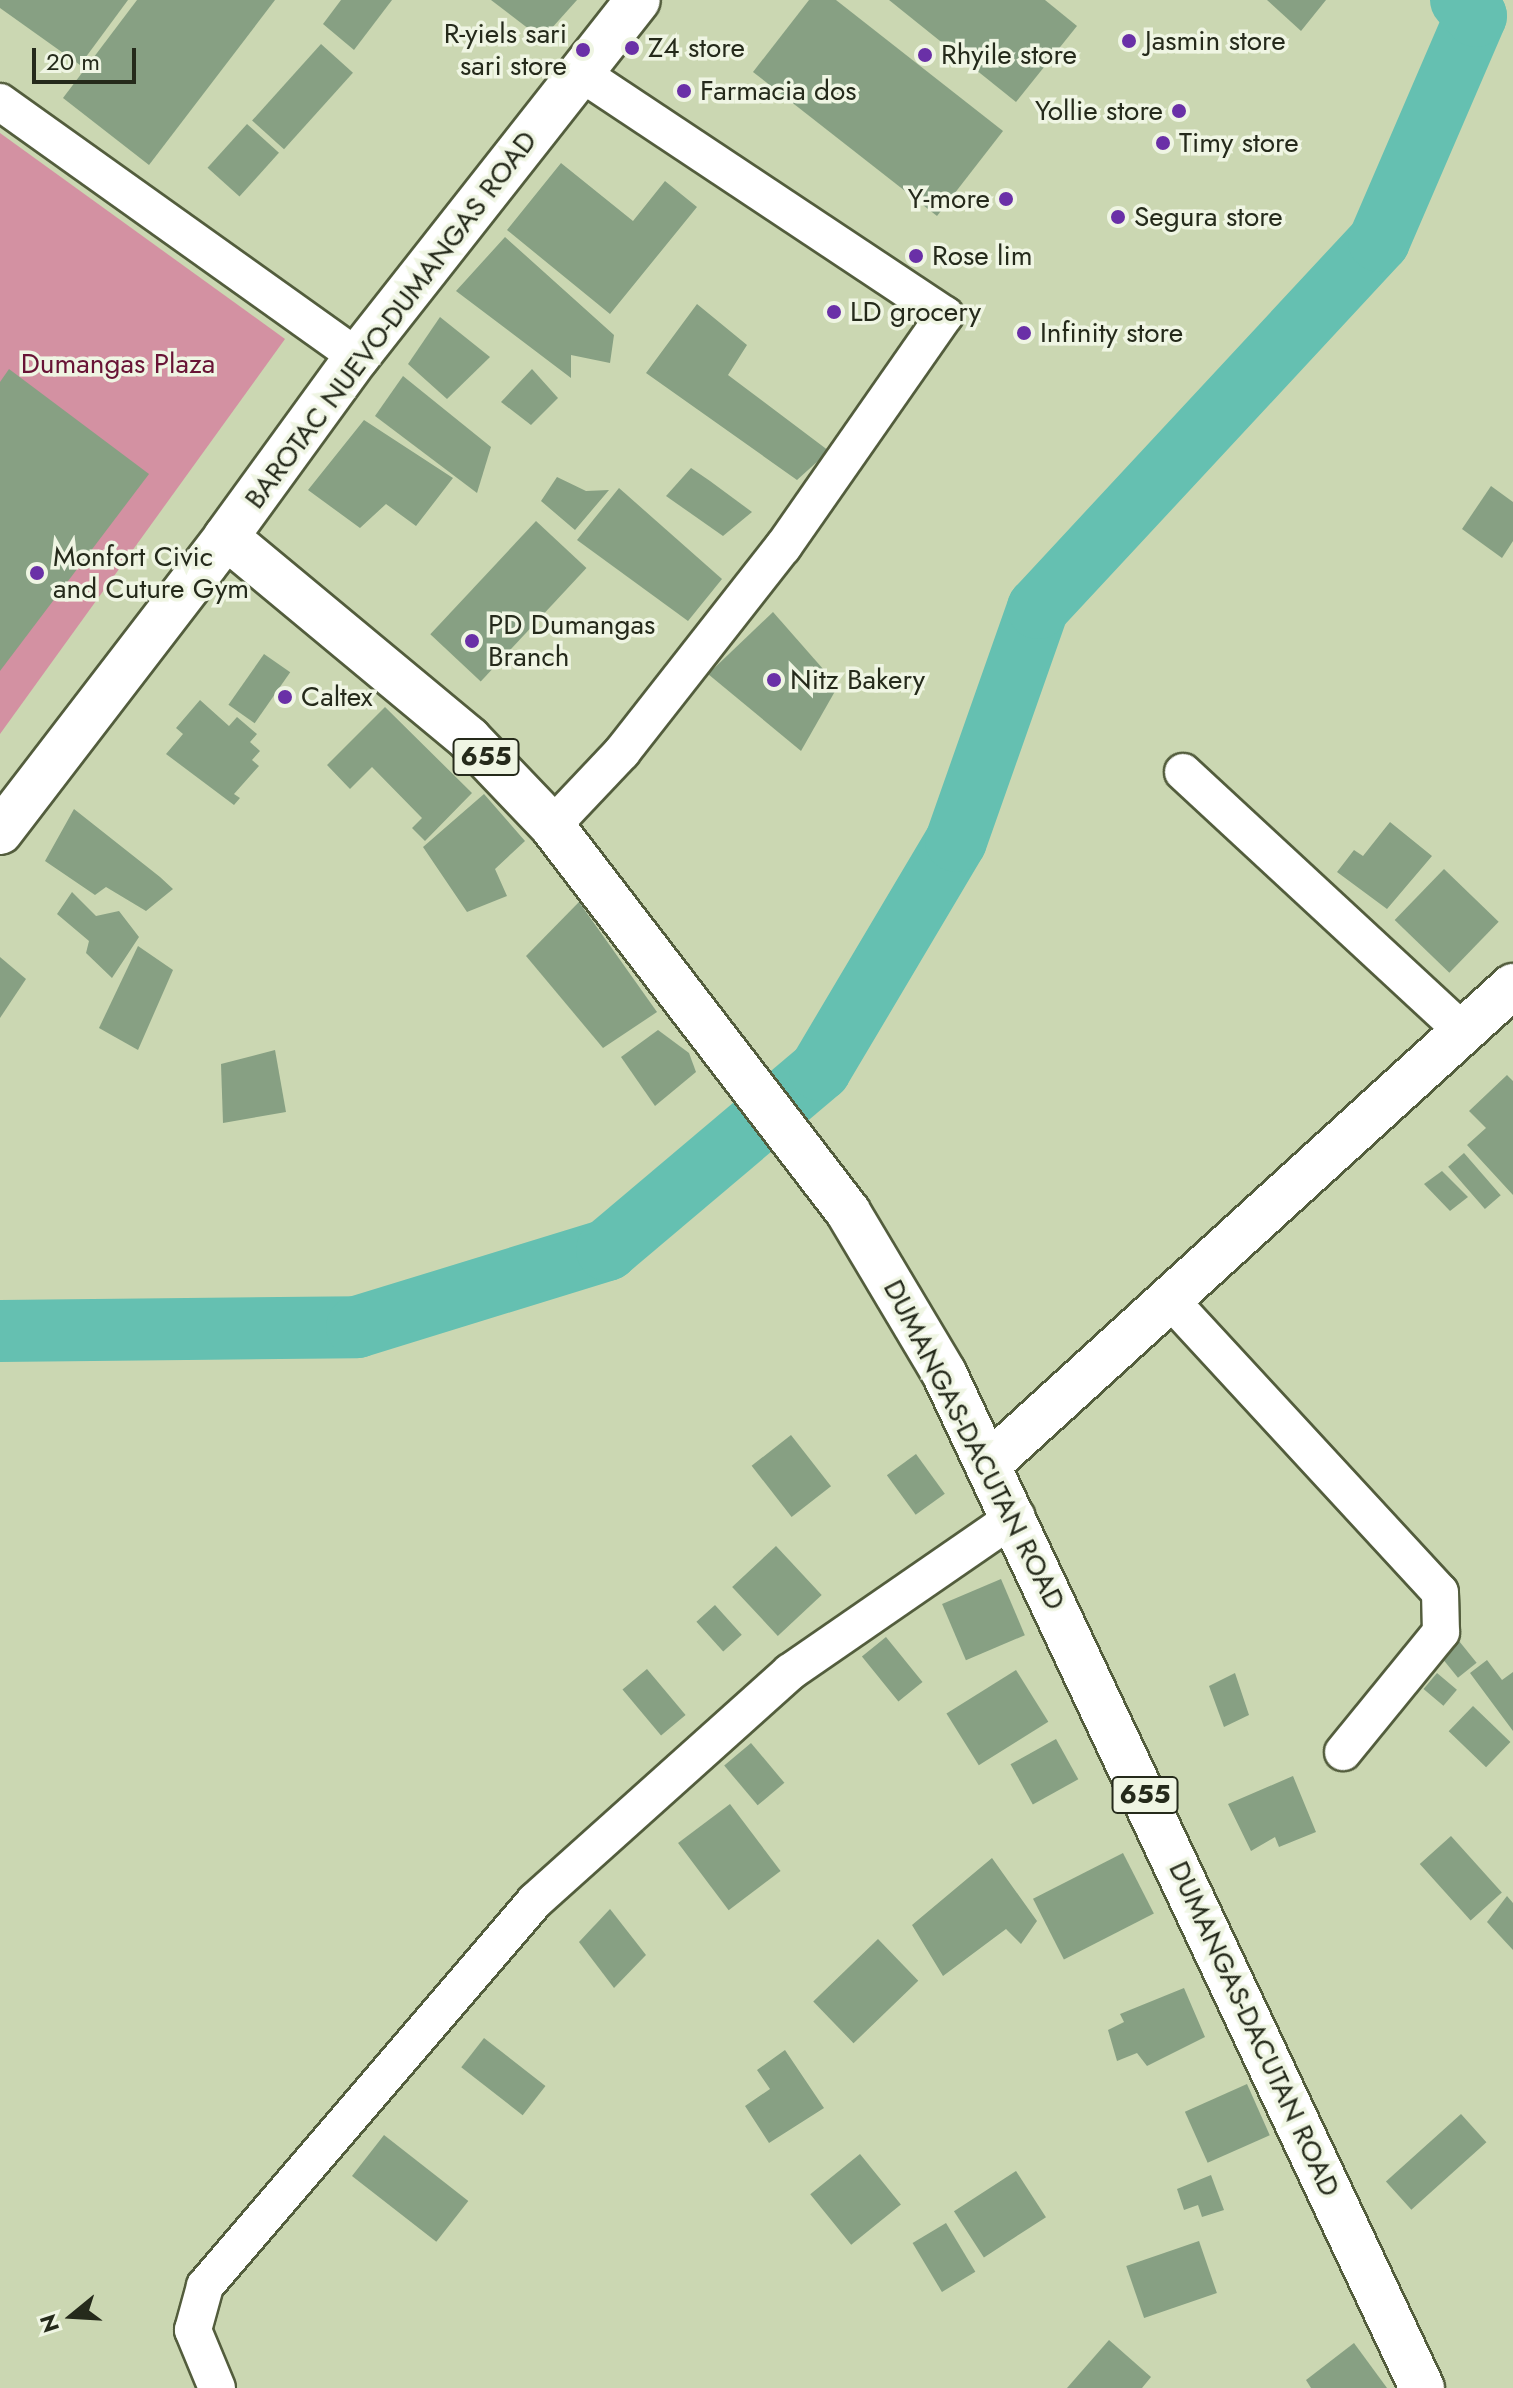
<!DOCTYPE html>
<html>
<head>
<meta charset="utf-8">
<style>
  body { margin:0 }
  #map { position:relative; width:1513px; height:2388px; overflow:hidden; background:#cbd7b2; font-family:Jost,sans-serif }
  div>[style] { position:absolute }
  .green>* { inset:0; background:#d391a2 }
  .river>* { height:62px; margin:-31px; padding:0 31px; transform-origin:31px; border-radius:31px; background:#65c0b1 }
  .building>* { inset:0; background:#87a083; transform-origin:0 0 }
  .roads { filter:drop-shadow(2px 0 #535d3d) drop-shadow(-2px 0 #535d3d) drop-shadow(0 2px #535d3d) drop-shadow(0 -2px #535d3d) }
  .minor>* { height:36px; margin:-18px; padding:0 18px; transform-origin:18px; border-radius:18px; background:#fff }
  .tertiary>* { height:44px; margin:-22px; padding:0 22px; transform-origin:22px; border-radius:22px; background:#fff }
  .primary>* { height:44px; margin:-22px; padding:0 22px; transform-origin:22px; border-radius:22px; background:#fff }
  .dots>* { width:22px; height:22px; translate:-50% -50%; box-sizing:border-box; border:4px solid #eff5e3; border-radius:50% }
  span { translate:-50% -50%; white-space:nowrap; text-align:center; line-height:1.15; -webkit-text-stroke:7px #eff5e3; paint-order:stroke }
  .shield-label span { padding:2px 6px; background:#eff5e3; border:2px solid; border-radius:6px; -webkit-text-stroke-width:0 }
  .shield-label { font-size:26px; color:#252a1b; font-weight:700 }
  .poi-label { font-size:28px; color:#252a1b }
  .right { translate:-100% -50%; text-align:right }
  .left { translate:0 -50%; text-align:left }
  .street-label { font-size:28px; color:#252a1b }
  .park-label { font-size:28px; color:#681335 }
  .north { position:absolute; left:32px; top:2276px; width:80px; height:80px; -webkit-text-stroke:6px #eff5e3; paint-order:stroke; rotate:252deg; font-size:22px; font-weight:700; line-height:32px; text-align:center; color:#252a1b }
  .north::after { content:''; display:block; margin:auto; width:28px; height:36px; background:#252a1b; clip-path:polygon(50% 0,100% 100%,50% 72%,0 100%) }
  .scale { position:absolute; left:32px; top:48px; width:104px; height:36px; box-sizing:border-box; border:4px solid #252a1b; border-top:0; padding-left:10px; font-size:24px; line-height:28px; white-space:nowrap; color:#252a1b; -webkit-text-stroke:6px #eff5e3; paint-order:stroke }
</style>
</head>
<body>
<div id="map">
  <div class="green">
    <div style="clip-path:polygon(0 133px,285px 339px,0 734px)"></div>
  </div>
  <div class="river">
    <div style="left:0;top:1331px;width:357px;rotate:-0.6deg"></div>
    <div style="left:357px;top:1327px;width:262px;rotate:-17.1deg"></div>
    <div style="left:607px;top:1250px;width:279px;rotate:-40.2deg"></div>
    <div style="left:820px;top:1070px;width:266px;rotate:-59.3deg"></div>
    <div style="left:956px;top:841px;width:247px;rotate:-70.6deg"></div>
    <div style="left:1038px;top:608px;width:501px;rotate:-47.1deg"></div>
    <div style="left:1379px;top:241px;width:245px;rotate:-66.7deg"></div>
    <div style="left:1476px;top:16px;width:22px;rotate:-133deg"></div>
  </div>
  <div class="building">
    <div style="clip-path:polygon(0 0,128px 0,80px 65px,0 8px)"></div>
    <div style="clip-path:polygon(137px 0,275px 0,149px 165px,63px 98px)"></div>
    <div style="clip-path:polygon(341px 0,392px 0,354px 50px,323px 24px)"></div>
    <div style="clip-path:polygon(491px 0,577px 0,542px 39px)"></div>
    <div style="clip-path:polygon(809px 0,836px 0,1003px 131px,937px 216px,753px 72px)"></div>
    <div style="clip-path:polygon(889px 0,1045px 0,1077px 26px,1016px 102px)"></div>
    <div style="clip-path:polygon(1267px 0,1326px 0,1301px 31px)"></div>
    <div style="left:321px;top:44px;width:43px;height:103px;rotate:42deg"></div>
    <div style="left:247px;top:124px;width:43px;height:59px;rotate:42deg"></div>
    <div style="clip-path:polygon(561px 163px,633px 221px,665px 181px,697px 207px,610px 314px,507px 230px)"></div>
    <div style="clip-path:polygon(505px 237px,614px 335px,610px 363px,571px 355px,571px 378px,456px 291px)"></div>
    <div style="clip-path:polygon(697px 304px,747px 345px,728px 375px,829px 451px,797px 480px,646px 373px)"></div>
    <div style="clip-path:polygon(440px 317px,490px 357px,447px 399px,408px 364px)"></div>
    <div style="clip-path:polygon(9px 369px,149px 474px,0 671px,0 382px)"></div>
    <div style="clip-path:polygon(532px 369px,558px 398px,531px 425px,501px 402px)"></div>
    <div style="clip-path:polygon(403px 376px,491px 447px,477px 493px,375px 416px)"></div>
    <div style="clip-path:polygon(364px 420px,453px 478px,416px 526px,386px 504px,360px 528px,308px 490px)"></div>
    <div style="clip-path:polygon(691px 468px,710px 481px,752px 512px,723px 536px,666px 496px)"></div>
    <div style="clip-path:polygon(557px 477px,586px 491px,609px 490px,575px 530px,541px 501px)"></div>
    <div style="clip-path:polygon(1491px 486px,1513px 502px,1513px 541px,1502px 558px,1462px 529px)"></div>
    <div style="clip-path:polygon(619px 488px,722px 579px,688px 621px,577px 540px)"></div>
    <div style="left:536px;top:521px;width:69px;height:155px;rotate:43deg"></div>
    <div style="clip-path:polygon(773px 612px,838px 686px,801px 751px,708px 674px)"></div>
    <div style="left:264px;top:654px;width:32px;height:62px;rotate:35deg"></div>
    <div style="clip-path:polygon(200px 700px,229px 726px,237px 717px,257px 734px,250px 742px,260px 751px,252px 760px,259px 766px,234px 794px,240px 798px,234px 805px,166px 754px,183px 734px,176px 728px)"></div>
    <div style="clip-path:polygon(385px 707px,472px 793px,425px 841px,412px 828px,422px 818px,372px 767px,350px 789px,327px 765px)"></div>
    <div style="clip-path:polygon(484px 794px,525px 841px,495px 869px,507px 896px,467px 912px,423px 847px)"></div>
    <div style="clip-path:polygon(74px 809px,160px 877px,173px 889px,146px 911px,106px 887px,95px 895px,45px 861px)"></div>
    <div style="clip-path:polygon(1390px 822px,1432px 856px,1387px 909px,1337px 872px,1354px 850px,1363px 856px)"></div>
    <div style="left:1444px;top:869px;width:76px;height:71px;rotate:44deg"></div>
    <div style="clip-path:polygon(72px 892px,96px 916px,119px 911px,139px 937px,112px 978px,86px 953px,89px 941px,57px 914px)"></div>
    <div style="clip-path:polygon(579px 902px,657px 1012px,603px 1048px,526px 956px)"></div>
    <div style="clip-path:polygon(138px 946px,173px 970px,138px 1050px,99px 1028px)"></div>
    <div style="clip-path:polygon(0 957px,26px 979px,0 1018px)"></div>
    <div style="clip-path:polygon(658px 1030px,689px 1053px,696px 1072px,655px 1106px,621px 1057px)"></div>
    <div style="clip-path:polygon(275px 1050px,286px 1112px,223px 1123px,221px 1064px)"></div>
    <div style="clip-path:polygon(1507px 1075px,1513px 1081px,1513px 1195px,1467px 1145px,1486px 1128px,1469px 1111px)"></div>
    <div style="left:1464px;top:1153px;width:56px;height:21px;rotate:49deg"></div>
    <div style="clip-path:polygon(1442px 1171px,1468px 1197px,1450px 1211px,1424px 1184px)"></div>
    <div style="left:791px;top:1435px;width:65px;height:50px;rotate:52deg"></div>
    <div style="left:916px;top:1454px;width:49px;height:36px;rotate:54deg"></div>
    <div style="left:776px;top:1546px;width:67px;height:60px;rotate:47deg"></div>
    <div style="left:1001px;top:1579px;width:61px;height:64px;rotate:67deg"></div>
    <div style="left:715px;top:1605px;width:40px;height:25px;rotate:48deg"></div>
    <div style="left:886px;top:1637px;width:58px;height:31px;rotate:51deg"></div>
    <div style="left:1459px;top:1641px;width:28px;height:24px;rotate:51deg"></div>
    <div style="clip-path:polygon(1487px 1660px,1502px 1680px,1513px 1672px,1513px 1731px,1470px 1673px)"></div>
    <div style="left:647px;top:1669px;width:60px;height:32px;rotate:50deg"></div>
    <div style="left:1016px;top:1670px;width:61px;height:82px;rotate:58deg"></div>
    <div style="clip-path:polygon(1235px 1673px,1249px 1715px,1224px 1727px,1209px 1686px)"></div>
    <div style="left:1437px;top:1673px;width:26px;height:21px;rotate:40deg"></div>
    <div style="left:1473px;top:1706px;width:52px;height:35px;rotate:44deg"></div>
    <div style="left:1056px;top:1739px;width:46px;height:52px;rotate:61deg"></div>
    <div style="left:751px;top:1743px;width:52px;height:35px;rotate:50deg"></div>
    <div style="clip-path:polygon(1293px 1776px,1316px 1832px,1279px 1847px,1275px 1837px,1251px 1851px,1228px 1804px)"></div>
    <div style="left:730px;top:1804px;width:84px;height:65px;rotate:53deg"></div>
    <div style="left:1451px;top:1836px;width:76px;height:42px;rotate:48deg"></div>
    <div style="left:1123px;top:1853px;width:68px;height:101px;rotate:63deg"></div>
    <div style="clip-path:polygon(992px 1858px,1037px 1921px,1021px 1944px,1006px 1929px,943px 1976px,912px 1925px)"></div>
    <div style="clip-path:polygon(1507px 1896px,1513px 1903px,1513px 1950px,1487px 1922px)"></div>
    <div style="clip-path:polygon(610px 1909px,646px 1955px,614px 1988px,579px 1942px)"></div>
    <div style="left:878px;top:1939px;width:58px;height:90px;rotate:46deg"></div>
    <div style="clip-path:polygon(1184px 1988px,1205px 2037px,1147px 2066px,1137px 2053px,1117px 2061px,1108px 2030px,1124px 2022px,1120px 2014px)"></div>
    <div style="left:484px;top:2038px;width:78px;height:37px;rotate:38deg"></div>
    <div style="clip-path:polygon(785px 2050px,824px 2108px,769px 2143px,745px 2106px,770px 2089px,757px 2070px)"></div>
    <div style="left:1247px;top:2084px;width:56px;height:68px;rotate:66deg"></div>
    <div style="left:1461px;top:2114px;width:38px;height:101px;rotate:48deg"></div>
    <div style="left:384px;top:2135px;width:107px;height:52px;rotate:38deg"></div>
    <div style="left:860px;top:2154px;width:65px;height:64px;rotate:51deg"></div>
    <div style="left:1016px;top:2171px;width:55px;height:74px;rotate:57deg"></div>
    <div style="clip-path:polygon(1211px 2175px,1224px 2210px,1202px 2217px,1198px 2205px,1184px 2210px,1177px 2189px)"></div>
    <div style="left:946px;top:2223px;width:57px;height:39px;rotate:59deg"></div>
    <div style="left:1199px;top:2241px;width:55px;height:77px;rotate:71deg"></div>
    <div style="clip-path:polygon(1109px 2340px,1151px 2377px,1142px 2388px,1067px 2388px)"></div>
    <div style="clip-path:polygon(1354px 2343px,1387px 2388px,1311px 2388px,1306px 2380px)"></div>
  </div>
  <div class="roads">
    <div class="minor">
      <div style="left:0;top:102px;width:439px;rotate:35.5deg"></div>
      <div style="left:1183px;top:772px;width:383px;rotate:42.8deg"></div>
      <div style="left:552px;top:826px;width:102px;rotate:-46.6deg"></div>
      <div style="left:622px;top:752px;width:261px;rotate:-51.9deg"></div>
      <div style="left:783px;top:547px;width:283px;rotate:-55.1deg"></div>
      <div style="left:945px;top:315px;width:437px;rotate:-146.4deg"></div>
      <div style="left:1173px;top:1303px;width:393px;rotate:47.3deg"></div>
      <div style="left:1440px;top:1592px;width:40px;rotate:88.6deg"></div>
      <div style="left:1441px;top:1632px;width:155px;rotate:129.2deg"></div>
      <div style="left:217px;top:2388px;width:63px;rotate:-112.5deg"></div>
      <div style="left:193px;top:2330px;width:46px;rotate:-74.7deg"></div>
      <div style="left:205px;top:2286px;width:507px;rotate:-49.4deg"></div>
      <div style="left:535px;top:1901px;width:343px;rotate:-41.9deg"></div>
      <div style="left:790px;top:1672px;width:275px;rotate:-34.6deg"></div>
    </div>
    <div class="tertiary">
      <div style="left:226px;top:537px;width:223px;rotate:-54deg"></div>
      <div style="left:357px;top:357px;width:454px;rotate:-51.8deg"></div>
      <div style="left:990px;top:1463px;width:708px;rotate:-42.37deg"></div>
    </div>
    <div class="primary">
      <div style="left:0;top:832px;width:372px;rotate:-52.5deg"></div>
      <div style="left:226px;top:537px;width:316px;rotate:39.7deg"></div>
      <div style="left:469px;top:739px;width:120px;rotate:46.3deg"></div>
      <div style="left:552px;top:826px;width:486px;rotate:52.5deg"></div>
      <div style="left:848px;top:1212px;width:187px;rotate:59.2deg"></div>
      <div style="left:944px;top:1373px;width:1122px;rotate:64.78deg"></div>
    </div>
  </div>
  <div class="dots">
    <div style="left:1129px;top:41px;background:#6a30a7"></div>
    <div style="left:632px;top:48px;background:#6a30a7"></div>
    <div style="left:583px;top:50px;background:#6a30a7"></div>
    <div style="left:925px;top:55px;background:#6a30a7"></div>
    <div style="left:684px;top:91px;background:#6a30a7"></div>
    <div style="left:1179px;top:111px;background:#6a30a7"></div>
    <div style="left:1163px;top:143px;background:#6a30a7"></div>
    <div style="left:1006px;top:199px;background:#6a30a7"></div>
    <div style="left:1118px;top:217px;background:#6a30a7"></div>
    <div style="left:916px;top:256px;background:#6a30a7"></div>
    <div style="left:834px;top:312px;background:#6a30a7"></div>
    <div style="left:1024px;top:333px;background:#6a30a7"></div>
    <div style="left:37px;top:573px;background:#6a30a7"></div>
    <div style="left:472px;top:641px;background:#6a30a7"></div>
    <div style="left:774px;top:680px;background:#6a30a7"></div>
    <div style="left:285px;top:697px;background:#6a30a7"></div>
  </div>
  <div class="shield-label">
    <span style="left:486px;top:757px">655</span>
    <span style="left:1145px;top:1795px">655</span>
  </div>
  <div class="poi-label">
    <span class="right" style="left:567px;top:50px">R-yiels sari<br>sari store</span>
    <span class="left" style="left:1145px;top:41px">Jasmin store</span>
    <span class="left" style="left:648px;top:48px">Z4 store</span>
    <span class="left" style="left:941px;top:55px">Rhyile store</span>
    <span class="left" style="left:700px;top:91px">Farmacia dos</span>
    <span class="right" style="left:1163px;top:111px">Yollie store</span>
    <span class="left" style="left:1179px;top:143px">Timy store</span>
    <span class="right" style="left:990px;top:199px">Y-more</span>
    <span class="left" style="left:1134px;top:217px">Segura store</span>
    <span class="left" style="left:932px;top:256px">Rose lim</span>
    <span class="left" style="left:850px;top:312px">LD grocery</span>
    <span class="left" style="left:1040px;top:333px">Infinity store</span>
    <span class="left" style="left:53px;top:573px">Monfort Civic<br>and Cuture Gym</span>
    <span class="left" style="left:488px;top:641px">PD Dumangas<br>Branch</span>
    <span class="left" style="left:790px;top:680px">Nitz Bakery</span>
    <span class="left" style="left:301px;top:697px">Caltex</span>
  </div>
  <div class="street-label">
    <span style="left:391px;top:320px;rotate:-53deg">BAROTAC NUEVO-DUMANGAS ROAD</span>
    <span style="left:974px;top:1445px;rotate:63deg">DUMANGAS-DACUTAN ROAD</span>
    <span style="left:1254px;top:2029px;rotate:65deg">DUMANGAS-DACUTAN ROAD</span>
  </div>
  <div class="park-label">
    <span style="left:118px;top:364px">Dumangas Plaza</span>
  </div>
  <div class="north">N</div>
  <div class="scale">20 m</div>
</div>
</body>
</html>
